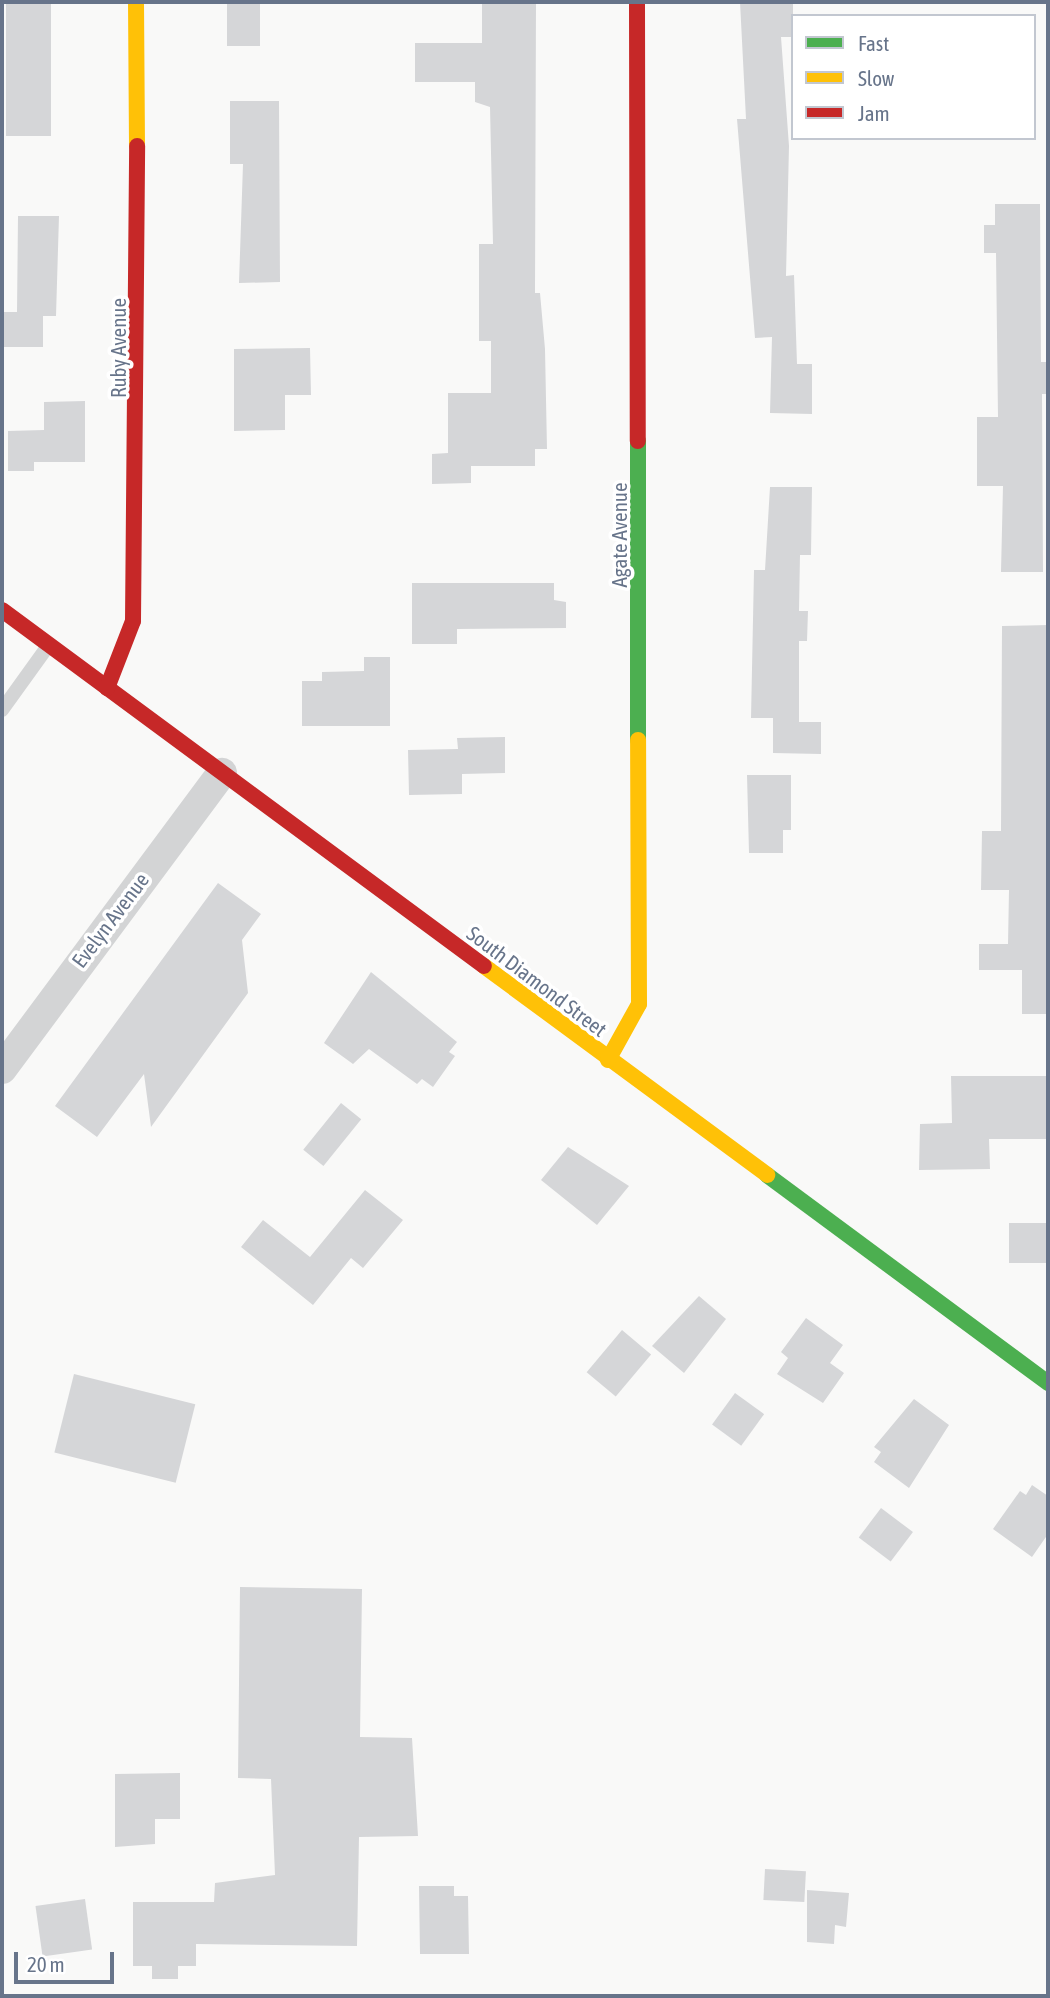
<!DOCTYPE html>
<html>
<head>
<meta charset="utf-8">
<style>
  body { margin:0 }
  #map { position:relative; width:1050px; height:1998px; overflow:hidden; background:#f9f9f8; font-family:"Asap Condensed",sans-serif }
  div>[style] { position:absolute }
  .building>* { inset:0; background:#d5d6d8; transform-origin:0 0 }
  .lane>* { height:14px; margin:-7px; padding:0 7px; transform-origin:7px; border-radius:7px; background:#d3d4d5 }
  .street>* { height:30px; margin:-15px; padding:0 15px; transform-origin:15px; border-radius:15px; background:#d3d4d5 }
  .fast>* { height:16px; margin:-8px; padding:0 8px; transform-origin:8px; border-radius:8px; background:#4caf50 }
  .slow>* { height:16px; margin:-8px; padding:0 8px; transform-origin:8px; border-radius:8px; background:#ffc107 }
  .jam>* { height:16px; margin:-8px; padding:0 8px; transform-origin:8px; border-radius:8px; background:#c62828 }
  span { translate:-50% -50%; white-space:nowrap; text-align:center; line-height:1.15; -webkit-text-stroke:7px #fff; paint-order:stroke }
  .street-label { font-size:21px; color:#67748a }
  .frame { position:absolute; inset:0; border:4px solid #67748a; pointer-events:none }
  .legend { position:absolute; left:791px; top:14px; width:245px; height:126px; box-sizing:border-box; background:#fff; border:2px solid #c2c7d0; margin:0; padding:9px 12px; list-style:none; font-size:21px; color:#67748a }
  .legend li { display:flex; align-items:center; gap:14px; height:35px }
  .legend b { width:35px; border:2px solid #c2c7d0 }
  .scale { position:absolute; left:14px; top:1952px; width:100px; height:32px; box-sizing:border-box; border:4px solid #67748a; border-top:0; padding-left:9px; font-size:21px; line-height:24px; white-space:nowrap; color:#67748a; -webkit-text-stroke:5px #fff; paint-order:stroke }
</style>
</head>
<body>
<div id="map">
  <div class="building">
    <div style="left:6px;top:2px;width:45px;height:134px"></div>
    <div style="left:227px;top:2px;width:33px;height:44px"></div>
    <div style="clip-path:polygon(482px 2px,536px 2px,535px 293px,540px 293px,545px 349px,547px 449px,535px 449px,535px 466px,471px 466px,471px 483px,432px 484px,432px 454px,448px 453px,448px 393px,491px 393px,491px 341px,479px 341px,479px 244px,493px 244px,490px 107px,475px 102px,475px 82px,415px 82px,415px 43px,482px 43px)"></div>
    <div style="clip-path:polygon(740px 2px,793px 2px,793px 37px,781px 37px,789px 146px,786px 276px,794px 275px,797px 364px,812px 364px,812px 414px,770px 413px,772px 337px,755px 338px,737px 119px,746px 119px)"></div>
    <div style="clip-path:polygon(230px 101px,279px 101px,280px 282px,239px 283px,243px 164px,230px 164px)"></div>
    <div style="clip-path:polygon(995px 204px,1040px 204px,1041px 362px,1048px 362px,1048px 394px,1042px 394px,1043px 572px,1001px 572px,1003px 486px,977px 486px,977px 417px,998px 417px,996px 253px,984px 253px,984px 225px,995px 225px)"></div>
    <div style="clip-path:polygon(18px 216px,59px 216px,56px 316px,43px 316px,43px 347px,4px 347px,4px 312px,17px 312px)"></div>
    <div style="clip-path:polygon(310px 348px,311px 395px,285px 395px,285px 430px,234px 431px,234px 349px)"></div>
    <div style="clip-path:polygon(85px 401px,85px 462px,34px 462px,34px 471px,8px 471px,8px 431px,44px 430px,44px 402px)"></div>
    <div style="clip-path:polygon(770px 487px,812px 487px,811px 555px,800px 555px,799px 611px,808px 611px,807px 641px,799px 641px,799px 722px,821px 722px,821px 754px,773px 753px,773px 718px,751px 718px,754px 570px,765px 570px)"></div>
    <div style="clip-path:polygon(412px 583px,554px 583px,554px 600px,566px 602px,566px 628px,457px 629px,457px 644px,412px 644px)"></div>
    <div style="clip-path:polygon(1048px 625px,1048px 1014px,1022px 1014px,1022px 970px,979px 970px,979px 944px,1008px 944px,1009px 890px,981px 890px,982px 831px,1001px 831px,1002px 626px)"></div>
    <div style="clip-path:polygon(364px 657px,390px 657px,390px 726px,302px 726px,302px 681px,322px 681px,322px 672px,364px 671px)"></div>
    <div style="clip-path:polygon(505px 737px,505px 773px,462px 774px,462px 794px,409px 795px,408px 750px,458px 749px,457px 738px)"></div>
    <div style="clip-path:polygon(747px 775px,791px 775px,791px 830px,783px 830px,783px 853px,749px 853px)"></div>
    <div style="clip-path:polygon(218px 883px,261px 914px,242px 940px,248px 993px,151px 1127px,144px 1074px,97px 1137px,55px 1106px)"></div>
    <div style="clip-path:polygon(371px 972px,457px 1042px,449px 1052px,455px 1056px,433px 1087px,422px 1079px,417px 1084px,369px 1049px,353px 1064px,324px 1043px)"></div>
    <div style="clip-path:polygon(951px 1076px,1048px 1076px,1048px 1139px,989px 1139px,990px 1169px,919px 1170px,920px 1124px,952px 1123px)"></div>
    <div style="left:341px;top:1103px;width:26px;height:60px;rotate:39deg"></div>
    <div style="clip-path:polygon(568px 1147px,629px 1186px,597px 1225px,541px 1180px)"></div>
    <div style="clip-path:polygon(365px 1190px,403px 1220px,363px 1268px,351px 1258px,313px 1305px,241px 1247px,263px 1220px,310px 1257px)"></div>
    <div style="left:1048px;top:1223px;width:40px;height:39px;rotate:90deg"></div>
    <div style="clip-path:polygon(699px 1296px,726px 1319px,684px 1373px,652px 1346px)"></div>
    <div style="clip-path:polygon(806px 1318px,843px 1345px,830px 1363px,844px 1373px,823px 1403px,777px 1374px,788px 1358px,781px 1352px)"></div>
    <div style="left:622px;top:1330px;width:38px;height:55px;rotate:40deg"></div>
    <div style="left:74px;top:1374px;width:125px;height:81px;rotate:14deg"></div>
    <div style="left:735px;top:1393px;width:36px;height:39px;rotate:36deg"></div>
    <div style="clip-path:polygon(914px 1399px,949px 1425px,909px 1488px,874px 1462px,881px 1452px,874px 1447px)"></div>
    <div style="clip-path:polygon(1032px 1485px,1048px 1496px,1048px 1534px,1032px 1557px,993px 1529px,1020px 1491px,1026px 1495px)"></div>
    <div style="left:881px;top:1508px;width:40px;height:37px;rotate:37deg"></div>
    <div style="clip-path:polygon(240px 1587px,362px 1589px,360px 1737px,412px 1738px,418px 1836px,359px 1837px,357px 1946px,196px 1944px,196px 1966px,178px 1966px,178px 1979px,152px 1979px,152px 1966px,133px 1966px,133px 1902px,214px 1902px,215px 1883px,275px 1875px,271px 1779px,238px 1778px)"></div>
    <div style="clip-path:polygon(180px 1773px,180px 1819px,155px 1819px,155px 1844px,115px 1847px,115px 1774px)"></div>
    <div style="left:765px;top:1869px;width:41px;height:31px;rotate:3deg"></div>
    <div style="clip-path:polygon(419px 1886px,454px 1886px,454px 1896px,468px 1896px,469px 1954px,420px 1954px)"></div>
    <div style="clip-path:polygon(807px 1890px,849px 1893px,846px 1927px,835px 1925px,834px 1944px,807px 1942px)"></div>
    <div style="left:85px;top:1899px;width:51px;height:50px;rotate:82deg"></div>
  </div>
  <div class="lane">
    <div style="left:2px;top:710px;width:79px;rotate:-54.3deg"></div>
  </div>
  <div class="street">
    <div style="left:2px;top:1069px;width:369px;rotate:-53.4deg"></div>
  </div>
  <div class="fast">
    <div style="left:638px;top:441px;width:299px;rotate:90deg"></div>
    <div style="left:767px;top:1175px;width:350px;rotate:36.5deg"></div>
  </div>
  <div class="slow">
    <div style="left:136px;top:2px;width:144px;rotate:89.6deg"></div>
    <div style="left:484px;top:966px;width:352px;rotate:36.4deg"></div>
    <div style="left:608px;top:1060px;width:64px;rotate:-61deg"></div>
    <div style="left:639px;top:1004px;width:264px;rotate:-90.2deg"></div>
  </div>
  <div class="jam">
    <div style="left:637px;top:2px;width:439px;rotate:89.9deg"></div>
    <div style="left:2px;top:610px;width:599px;rotate:36.45deg"></div>
    <div style="left:107px;top:688px;width:72px;rotate:-68.8deg"></div>
    <div style="left:133px;top:621px;width:475px;rotate:-89.5deg"></div>
  </div>
  <div class="street-label">
    <span style="left:118px;top:348px;rotate:-90deg">Ruby Avenue</span>
    <span style="left:619px;top:535px;rotate:-90deg">Agate Avenue</span>
    <span style="left:110px;top:920px;rotate:-53deg">Evelyn Avenue</span>
    <span style="left:537px;top:981px;rotate:37deg">South Diamond Street</span>
  </div>
  <div class="frame"></div>
  <ul class="legend">
  <li><b style="height:9px;background:#4caf50"></b>Fast</li>
  <li><b style="height:9px;background:#ffc107"></b>Slow</li>
  <li><b style="height:9px;background:#c62828"></b>Jam</li>
  </ul>
  <div class="scale">20 m</div>
</div>
</body>
</html>
